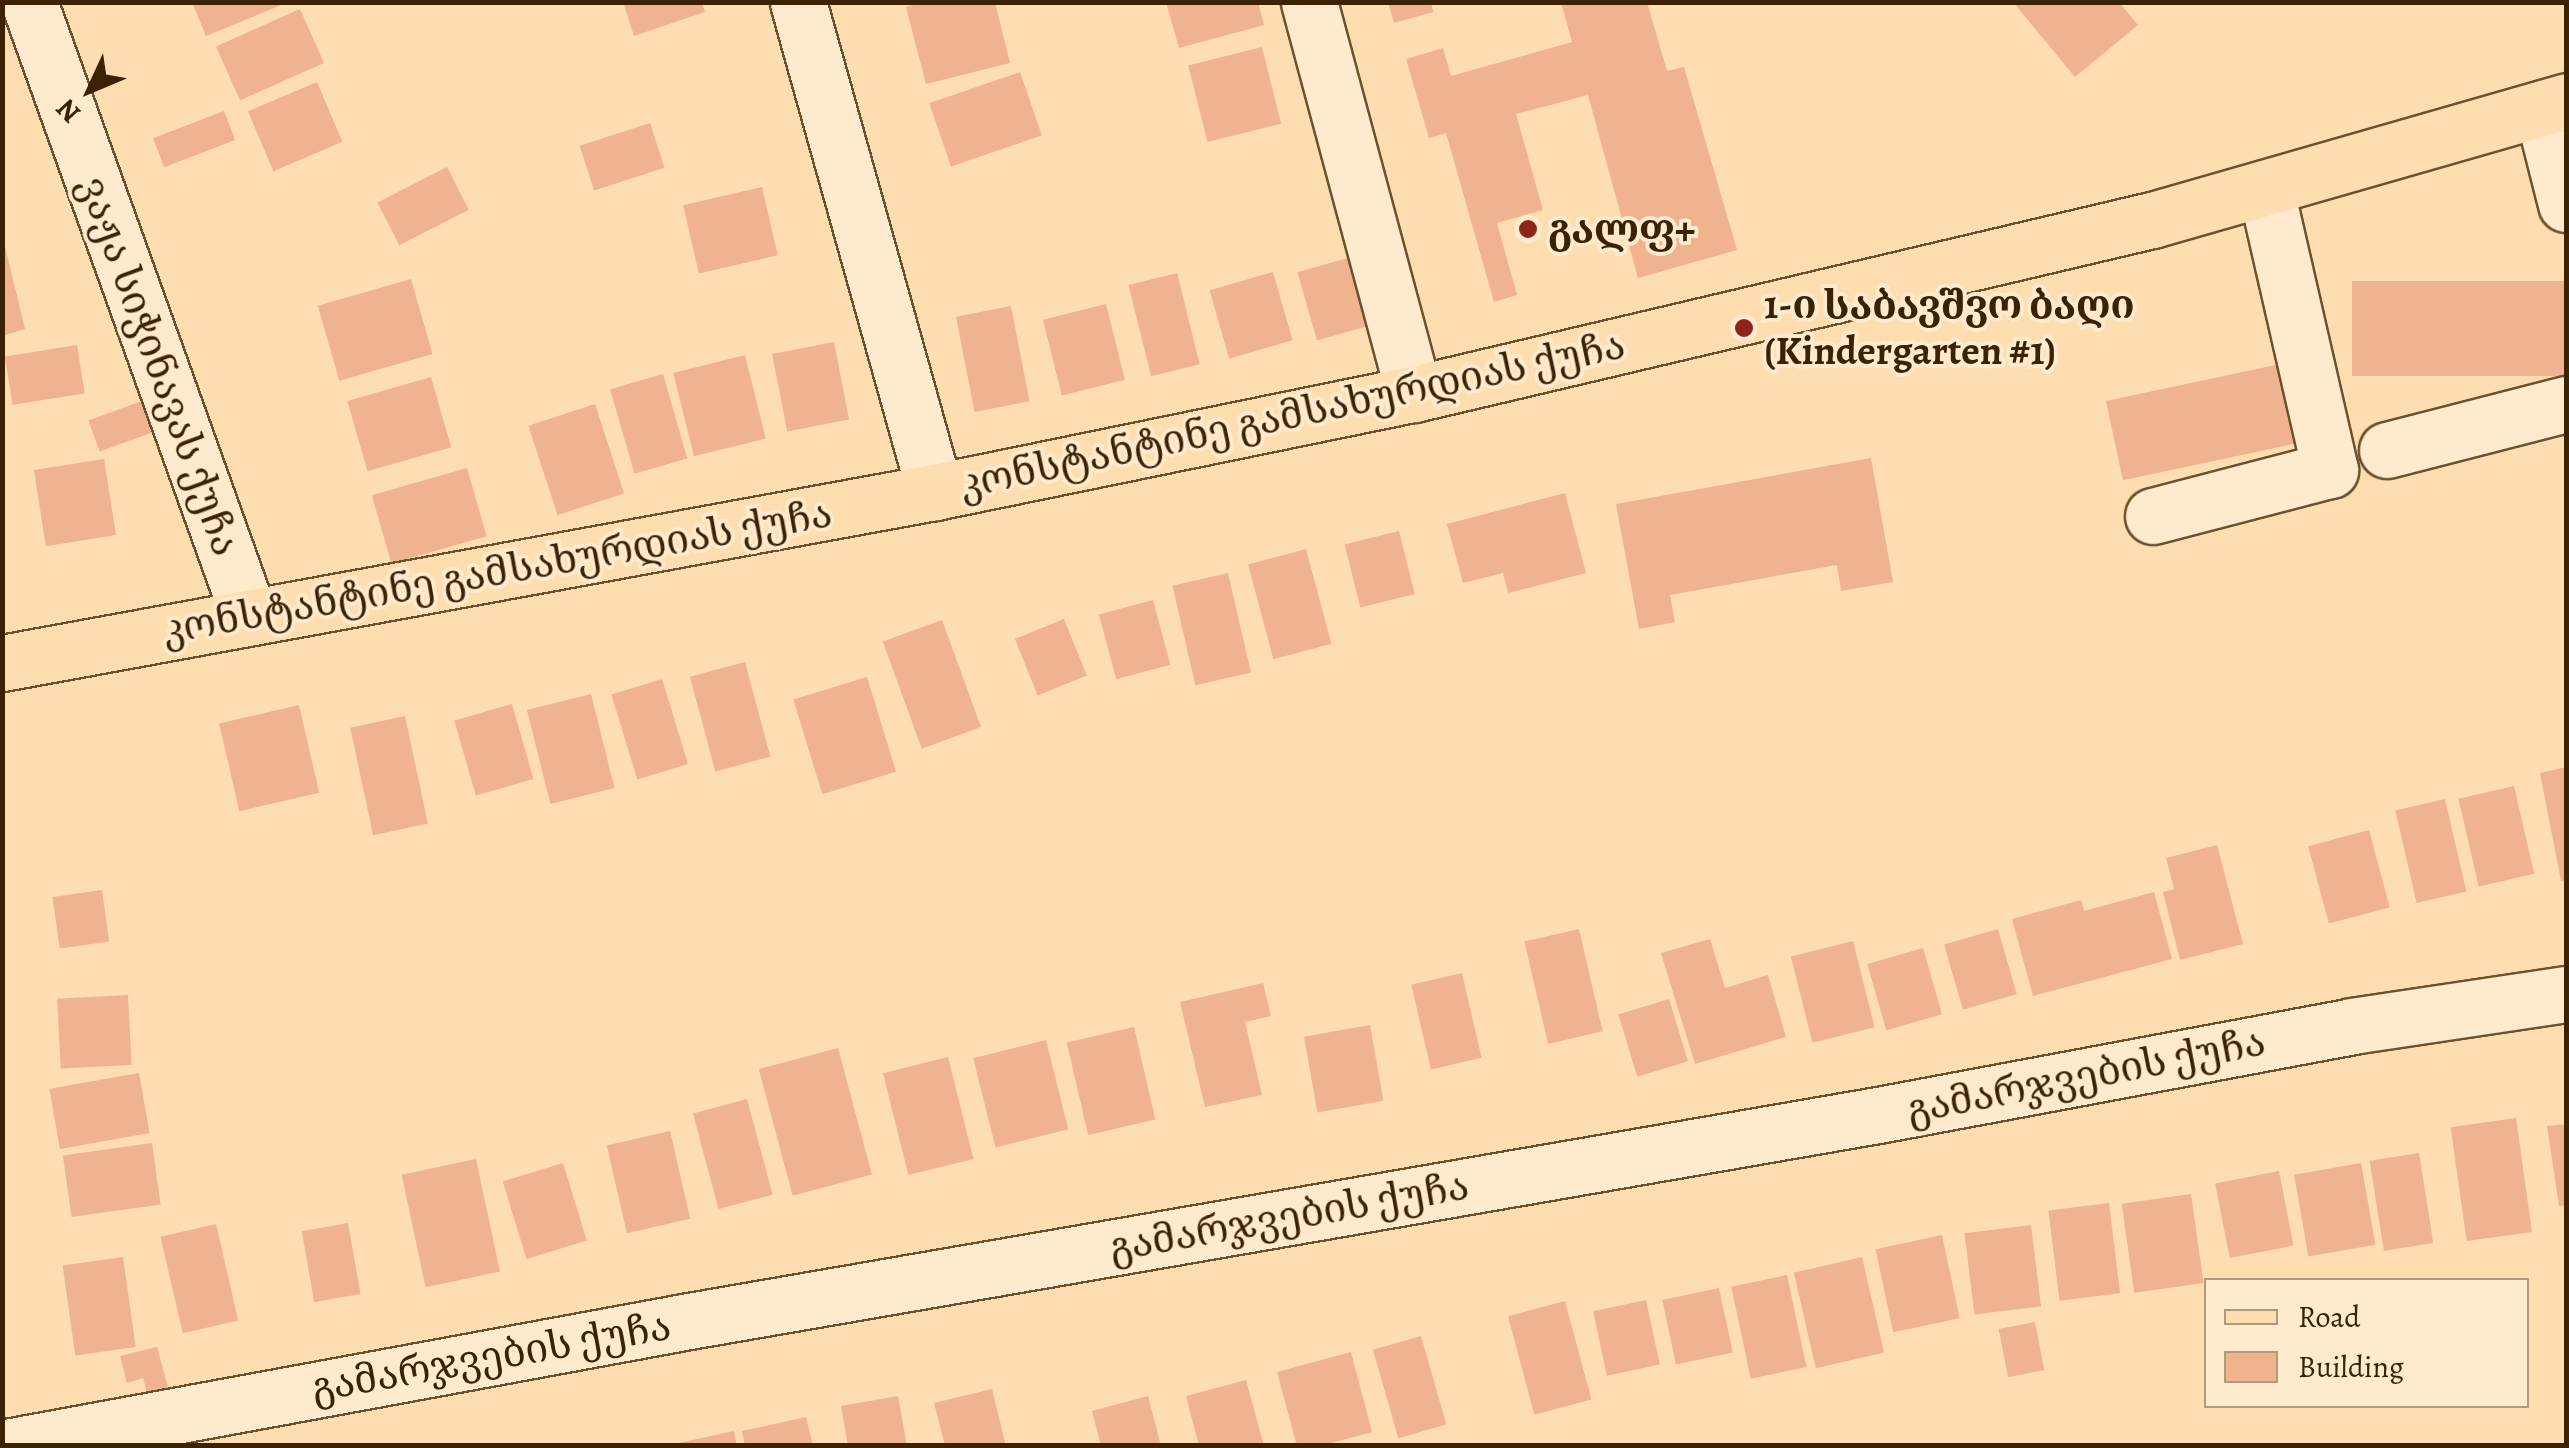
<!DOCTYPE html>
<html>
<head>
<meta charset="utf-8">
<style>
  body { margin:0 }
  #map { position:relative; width:2569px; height:1448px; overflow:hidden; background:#fedeb0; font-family:Alegreya,"Noto Serif Georgian",serif }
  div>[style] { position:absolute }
  .building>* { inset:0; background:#f0b38f; transform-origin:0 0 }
  .roads { filter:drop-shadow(2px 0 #6b512e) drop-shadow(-2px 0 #6b512e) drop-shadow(0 2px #6b512e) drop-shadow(0 -2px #6b512e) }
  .minor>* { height:55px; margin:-27.5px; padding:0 27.5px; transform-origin:27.5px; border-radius:27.5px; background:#feeacc }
  .major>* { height:55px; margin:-27.5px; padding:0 27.5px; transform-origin:27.5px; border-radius:27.5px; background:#fedeb0 }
  .dots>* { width:28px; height:28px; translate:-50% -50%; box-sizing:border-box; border:5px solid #feeacc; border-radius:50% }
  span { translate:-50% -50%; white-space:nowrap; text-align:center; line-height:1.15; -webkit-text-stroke:8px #feeacc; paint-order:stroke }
  .poi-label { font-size:40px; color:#3a2202; font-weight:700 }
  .left { translate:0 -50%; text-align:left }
  .street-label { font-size:40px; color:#3a2202 }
  .frame { position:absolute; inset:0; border:5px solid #3a2202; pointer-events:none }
  .legend { position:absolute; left:2204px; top:1278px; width:325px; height:130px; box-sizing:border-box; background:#feeacc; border:2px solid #b09a7b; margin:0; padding:12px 18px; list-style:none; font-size:30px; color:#3a2202 }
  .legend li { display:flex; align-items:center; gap:20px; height:50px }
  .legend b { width:50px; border:2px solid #b09a7b }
  .north { position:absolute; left:40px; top:40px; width:100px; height:100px; -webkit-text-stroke:8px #feeacc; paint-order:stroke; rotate:226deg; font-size:28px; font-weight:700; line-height:40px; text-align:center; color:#3a2202 }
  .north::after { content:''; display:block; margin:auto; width:35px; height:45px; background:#3a2202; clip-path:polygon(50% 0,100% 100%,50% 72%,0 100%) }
</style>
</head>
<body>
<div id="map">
  <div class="building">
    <div style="clip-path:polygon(192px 2px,286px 2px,286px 3px,206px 36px)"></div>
    <div style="clip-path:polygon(623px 2px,702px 2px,705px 12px,634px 36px)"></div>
    <div style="clip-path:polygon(923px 2px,995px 2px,1010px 63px,926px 84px,906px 7px)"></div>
    <div style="clip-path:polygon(1166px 2px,1258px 2px,1264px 25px,1179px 48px)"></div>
    <div style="clip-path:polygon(1388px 2px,1431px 2px,1433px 12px,1394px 23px)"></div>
    <div style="clip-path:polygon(1561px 2px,1647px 2px,1667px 71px,1684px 67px,1737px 250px,1638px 278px,1588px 95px,1516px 114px,1543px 210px,1497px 223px,1517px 295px,1494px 302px,1446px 133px,1429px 138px,1406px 59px,1443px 48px,1451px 76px,1572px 42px)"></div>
    <div style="clip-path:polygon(2013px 2px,2119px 2px,2138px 25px,2075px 77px)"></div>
    <div style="left:300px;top:9px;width:59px;height:92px;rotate:66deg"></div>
    <div style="left:1262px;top:47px;width:79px;height:76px;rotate:76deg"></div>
    <div style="left:1020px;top:72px;width:67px;height:96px;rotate:71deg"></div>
    <div style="left:317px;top:82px;width:65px;height:75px;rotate:67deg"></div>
    <div style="left:224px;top:111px;width:31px;height:76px;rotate:69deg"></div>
    <div style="left:650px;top:123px;width:47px;height:74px;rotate:72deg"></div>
    <div style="left:447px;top:167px;width:48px;height:78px;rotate:63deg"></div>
    <div style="left:762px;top:187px;width:70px;height:81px;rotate:77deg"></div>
    <div style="clip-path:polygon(4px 242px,25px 329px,2px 336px,2px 242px)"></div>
    <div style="left:1358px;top:255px;width:71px;height:63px;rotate:74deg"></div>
    <div style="left:1273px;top:272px;width:71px;height:66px;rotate:74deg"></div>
    <div style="left:1177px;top:273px;width:94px;height:50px;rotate:76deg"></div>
    <div style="left:411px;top:279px;width:78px;height:97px;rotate:74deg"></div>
    <div style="left:2566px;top:281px;width:95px;height:214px;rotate:90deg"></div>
    <div style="left:1106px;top:304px;width:78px;height:65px;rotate:76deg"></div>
    <div style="left:1011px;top:306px;width:97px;height:56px;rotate:79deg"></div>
    <div style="left:834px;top:342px;width:79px;height:63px;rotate:79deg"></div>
    <div style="left:77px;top:345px;width:49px;height:73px;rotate:81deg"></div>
    <div style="left:745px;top:355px;width:86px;height:74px;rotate:76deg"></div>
    <div style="left:2285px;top:363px;width:81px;height:183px;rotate:78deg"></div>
    <div style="left:663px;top:374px;width:88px;height:55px;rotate:74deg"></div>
    <div style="left:431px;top:377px;width:73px;height:87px;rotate:74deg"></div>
    <div style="left:142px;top:401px;width:33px;height:57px;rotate:70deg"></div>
    <div style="left:595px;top:404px;width:94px;height:70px;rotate:72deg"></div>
    <div style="clip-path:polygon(1871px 458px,1893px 582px,1841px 591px,1837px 565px,1670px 595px,1675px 622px,1639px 629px,1616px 504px)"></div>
    <div style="left:104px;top:459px;width:77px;height:71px;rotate:81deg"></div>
    <div style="left:467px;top:468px;width:71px;height:99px;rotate:74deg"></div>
    <div style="clip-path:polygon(1565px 493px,1586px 573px,1508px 593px,1503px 573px,1463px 583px,1447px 524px)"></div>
    <div style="left:1399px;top:531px;width:65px;height:56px;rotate:76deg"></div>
    <div style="left:1306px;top:549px;width:98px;height:60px;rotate:75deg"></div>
    <div style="left:1228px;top:573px;width:102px;height:57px;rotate:77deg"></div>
    <div style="left:1153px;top:600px;width:67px;height:56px;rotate:75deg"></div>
    <div style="left:1064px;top:619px;width:61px;height:53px;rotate:68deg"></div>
    <div style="left:942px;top:620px;width:114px;height:63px;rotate:70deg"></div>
    <div style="left:745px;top:662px;width:98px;height:57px;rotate:75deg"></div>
    <div style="left:867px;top:677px;width:99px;height:77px;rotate:73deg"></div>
    <div style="left:662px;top:679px;width:89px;height:53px;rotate:73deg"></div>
    <div style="left:591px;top:694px;width:97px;height:66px;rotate:76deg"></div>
    <div style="left:512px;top:704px;width:78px;height:60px;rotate:74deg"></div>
    <div style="left:299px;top:705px;width:90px;height:82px;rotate:77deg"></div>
    <div style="left:405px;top:716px;width:110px;height:56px;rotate:78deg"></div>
    <div style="clip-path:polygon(2566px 767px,2566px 880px,2561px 881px,2540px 773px)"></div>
    <div style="left:2514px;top:786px;width:90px;height:57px;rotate:77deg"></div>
    <div style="left:2445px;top:799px;width:95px;height:51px;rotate:77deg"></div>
    <div style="left:2369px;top:830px;width:80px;height:63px;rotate:75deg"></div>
    <div style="clip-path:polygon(2217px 845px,2243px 944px,2180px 960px,2163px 892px,2174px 889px,2166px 858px)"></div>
    <div style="left:102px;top:890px;width:52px;height:50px;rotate:82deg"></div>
    <div style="clip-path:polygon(2154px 892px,2172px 959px,2033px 996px,2012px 919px,2081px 900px,2084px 911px)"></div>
    <div style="left:1579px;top:929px;width:105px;height:56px;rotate:77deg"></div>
    <div style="left:1998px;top:929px;width:68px;height:56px;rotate:74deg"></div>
    <div style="clip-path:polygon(1710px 939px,1725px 988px,1768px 975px,1786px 1037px,1695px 1064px,1661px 953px)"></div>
    <div style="left:1853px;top:941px;width:89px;height:64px;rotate:76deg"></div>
    <div style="left:1923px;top:948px;width:69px;height:58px;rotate:74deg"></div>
    <div style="left:1462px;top:973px;width:87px;height:52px;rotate:77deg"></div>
    <div style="clip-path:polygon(1263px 983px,1271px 1016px,1245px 1022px,1262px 1095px,1205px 1107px,1180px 1002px)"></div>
    <div style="left:128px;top:995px;width:70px;height:71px;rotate:87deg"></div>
    <div style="left:1669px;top:999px;width:65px;height:53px;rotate:73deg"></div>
    <div style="left:1370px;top:1025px;width:77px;height:67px;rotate:80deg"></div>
    <div style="left:1134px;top:1027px;width:95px;height:69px;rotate:77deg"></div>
    <div style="left:1046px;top:1040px;width:92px;height:75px;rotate:76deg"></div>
    <div style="left:838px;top:1048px;width:131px;height:82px;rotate:75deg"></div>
    <div style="left:948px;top:1057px;width:105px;height:67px;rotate:76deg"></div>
    <div style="left:139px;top:1073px;width:61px;height:91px;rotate:80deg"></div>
    <div style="left:747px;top:1099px;width:99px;height:56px;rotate:75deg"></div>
    <div style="left:2516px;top:1118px;width:115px;height:66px;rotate:82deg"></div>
    <div style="clip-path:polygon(2566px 1124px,2566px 1205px,2559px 1206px,2547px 1126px)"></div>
    <div style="left:670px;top:1131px;width:90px;height:65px;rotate:77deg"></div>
    <div style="left:152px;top:1143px;width:62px;height:90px;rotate:82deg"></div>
    <div style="left:2419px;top:1153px;width:91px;height:50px;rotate:81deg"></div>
    <div style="left:476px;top:1159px;width:115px;height:76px;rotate:78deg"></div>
    <div style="left:563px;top:1163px;width:81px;height:63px;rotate:73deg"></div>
    <div style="left:2361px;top:1163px;width:83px;height:68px;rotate:80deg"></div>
    <div style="left:2279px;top:1171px;width:76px;height:65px;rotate:79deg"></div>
    <div style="left:2191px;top:1194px;width:90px;height:70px;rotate:82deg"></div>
    <div style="left:2109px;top:1203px;width:91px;height:61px;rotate:83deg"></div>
    <div style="left:348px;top:1223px;width:72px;height:47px;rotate:80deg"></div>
    <div style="left:216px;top:1224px;width:99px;height:57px;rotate:77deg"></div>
    <div style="left:2031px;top:1225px;width:82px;height:67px;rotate:83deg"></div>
    <div style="left:1942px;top:1235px;width:85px;height:68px;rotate:78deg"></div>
    <div style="left:123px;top:1257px;width:91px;height:61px;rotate:82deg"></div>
    <div style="left:1862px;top:1257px;width:98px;height:70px;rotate:77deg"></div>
    <div style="left:1787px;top:1275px;width:94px;height:57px;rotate:78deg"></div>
    <div style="left:1719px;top:1288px;width:66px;height:58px;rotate:78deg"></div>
    <div style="left:1646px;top:1300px;width:66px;height:54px;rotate:78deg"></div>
    <div style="left:1565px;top:1301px;width:102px;height:59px;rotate:75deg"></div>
    <div style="left:2035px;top:1322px;width:49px;height:37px;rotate:79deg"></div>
    <div style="left:1421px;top:1336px;width:92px;height:50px;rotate:74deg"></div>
    <div style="clip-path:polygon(157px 1347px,169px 1391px,148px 1396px,143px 1378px,127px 1383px,120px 1356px)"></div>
    <div style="clip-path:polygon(1351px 1352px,1372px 1432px,1320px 1446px,1297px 1446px,1277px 1372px)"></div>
    <div style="clip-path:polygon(1246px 1380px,1264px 1446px,1199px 1446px,1186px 1396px)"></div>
    <div style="clip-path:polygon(992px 1389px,1006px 1446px,945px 1446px,934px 1403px)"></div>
    <div style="clip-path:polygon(898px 1396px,907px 1446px,848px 1446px,841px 1406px)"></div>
    <div style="clip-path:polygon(1148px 1396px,1161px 1446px,1101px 1446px,1092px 1411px)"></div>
    <div style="clip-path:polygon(806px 1417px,813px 1446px,745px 1446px,742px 1431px)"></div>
    <div style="clip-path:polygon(734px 1431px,737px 1446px,674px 1446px,674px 1444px)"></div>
  </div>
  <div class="roads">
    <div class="minor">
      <div style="left:29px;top:2px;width:652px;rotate:70.29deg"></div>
      <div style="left:798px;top:2px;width:509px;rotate:74.38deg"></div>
      <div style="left:1309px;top:2px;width:406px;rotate:75deg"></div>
      <div style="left:2542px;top:109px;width:98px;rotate:75.8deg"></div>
      <div style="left:2387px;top:450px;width:185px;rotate:-14.4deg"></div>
      <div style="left:2153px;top:516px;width:183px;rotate:-14.6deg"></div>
      <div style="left:2330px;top:470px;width:287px;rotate:-102.9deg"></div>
      <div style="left:12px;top:1446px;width:688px;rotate:-10.46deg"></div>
      <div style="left:689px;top:1321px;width:1207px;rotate:-9.83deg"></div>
      <div style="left:1878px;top:1115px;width:482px;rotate:-10.6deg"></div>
      <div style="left:2352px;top:1026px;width:216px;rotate:-8.5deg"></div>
    </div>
    <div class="major">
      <div style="left:2px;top:663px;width:949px;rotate:-10.39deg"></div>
      <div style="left:935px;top:492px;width:489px;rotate:-11.6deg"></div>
      <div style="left:1414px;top:394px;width:758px;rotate:-13.27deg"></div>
      <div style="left:2152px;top:220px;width:431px;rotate:-16deg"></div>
    </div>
  </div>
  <div class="dots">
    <div style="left:1528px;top:229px;background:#8f2418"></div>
    <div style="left:1744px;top:328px;background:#8f2418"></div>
  </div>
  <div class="poi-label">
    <span class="left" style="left:1548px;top:229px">გალფ+</span>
    <span class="left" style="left:1764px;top:328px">1-ი საბავშვო ბაღი<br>(Kindergarten #1)</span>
  </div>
  <div class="street-label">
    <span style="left:159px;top:366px;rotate:70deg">ვაჟა სიჭინავას ქუჩა</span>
    <span style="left:1292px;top:415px;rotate:-12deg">კონსტანტინე გამსახურდიას ქუჩა</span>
    <span style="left:497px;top:572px;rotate:-10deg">კონსტანტინე გამსახურდიას ქუჩა</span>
    <span style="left:2086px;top:1076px;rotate:-11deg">გამარჯვების ქუჩა</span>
    <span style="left:1289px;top:1217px;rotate:-10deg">გამარჯვების ქუჩა</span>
    <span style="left:491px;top:1357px;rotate:-10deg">გამარჯვების ქუჩა</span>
  </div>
  <div class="frame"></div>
  <ul class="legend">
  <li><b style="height:12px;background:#fedeb0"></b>Road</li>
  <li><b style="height:28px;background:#f0b38f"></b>Building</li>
  </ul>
  <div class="north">N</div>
</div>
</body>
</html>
